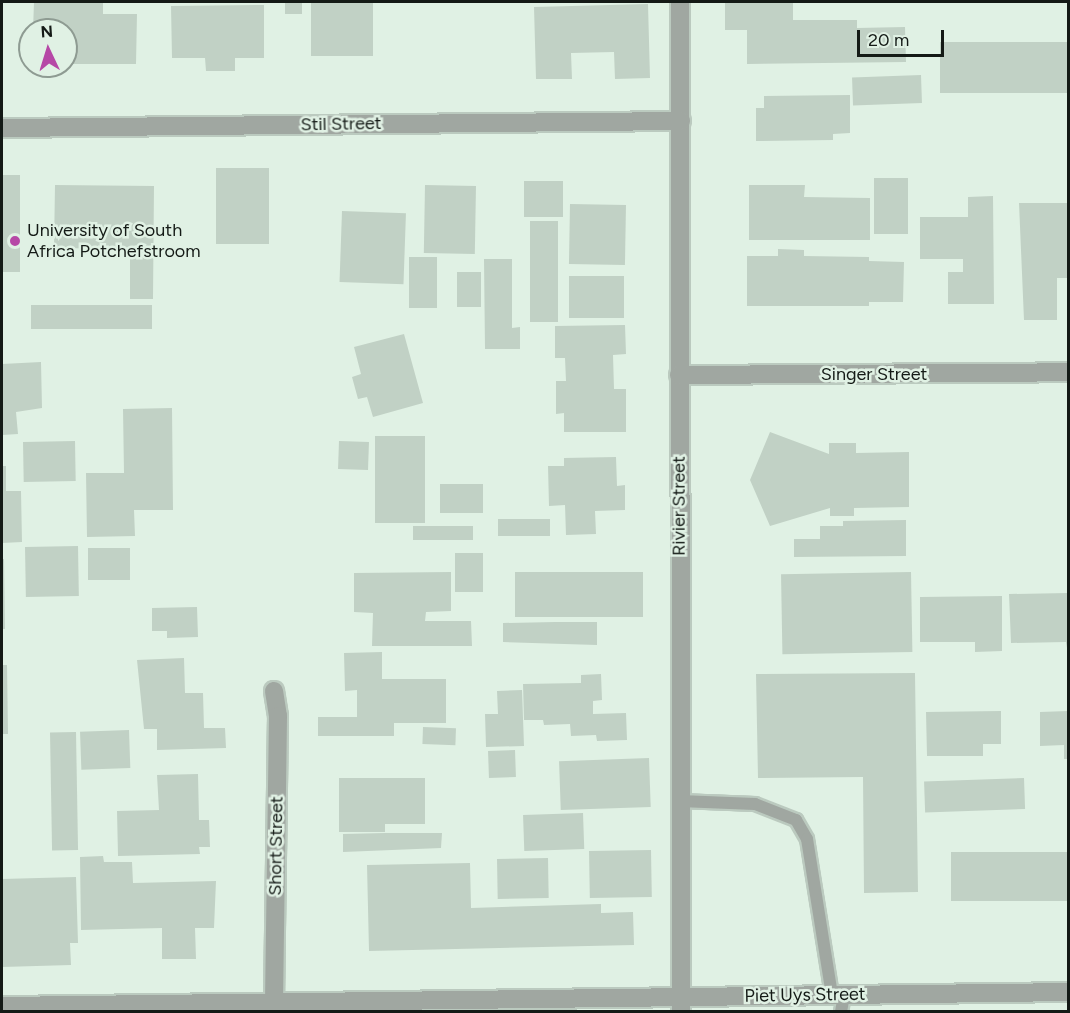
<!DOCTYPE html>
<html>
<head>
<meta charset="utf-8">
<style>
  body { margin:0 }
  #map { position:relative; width:1070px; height:1013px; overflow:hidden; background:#e0f1e4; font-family:Figtree,sans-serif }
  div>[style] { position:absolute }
  .building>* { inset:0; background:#c1d1c5; transform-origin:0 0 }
  .roads { filter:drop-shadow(2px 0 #bbcabf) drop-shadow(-2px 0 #bbcabf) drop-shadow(0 2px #bbcabf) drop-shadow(0 -2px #bbcabf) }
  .service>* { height:12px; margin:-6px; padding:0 6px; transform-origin:6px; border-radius:6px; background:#a0a7a1 }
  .minor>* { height:18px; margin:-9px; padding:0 9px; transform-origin:9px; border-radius:9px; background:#a0a7a1 }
  .dots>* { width:16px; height:16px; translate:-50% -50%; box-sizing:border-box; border:3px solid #e0f1e4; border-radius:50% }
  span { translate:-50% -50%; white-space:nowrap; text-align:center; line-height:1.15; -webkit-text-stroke:5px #e0f1e4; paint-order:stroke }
  .street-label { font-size:18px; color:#141a16 }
  .poi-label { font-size:18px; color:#141a16 }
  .left { translate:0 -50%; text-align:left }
  .frame { position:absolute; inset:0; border:3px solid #141a16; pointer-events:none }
  .north { position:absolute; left:18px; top:18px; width:60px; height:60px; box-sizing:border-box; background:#e0f1e4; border:2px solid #8e9b92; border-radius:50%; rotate:356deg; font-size:16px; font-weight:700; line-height:24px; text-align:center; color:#141a16 }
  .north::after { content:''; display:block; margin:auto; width:21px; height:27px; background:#b648a6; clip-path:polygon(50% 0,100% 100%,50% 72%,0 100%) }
  .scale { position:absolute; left:857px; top:30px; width:87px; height:27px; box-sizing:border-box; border:3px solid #141a16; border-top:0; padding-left:8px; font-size:18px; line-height:21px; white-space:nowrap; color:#141a16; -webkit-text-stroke:4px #e0f1e4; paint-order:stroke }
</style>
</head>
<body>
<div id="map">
  <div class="building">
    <div style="clip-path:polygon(34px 2px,103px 2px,103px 14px,137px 14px,136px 64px,68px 64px,66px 30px,33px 30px)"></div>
    <div style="left:285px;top:2px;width:17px;height:12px"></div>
    <div style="left:311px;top:2px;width:62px;height:54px"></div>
    <div style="clip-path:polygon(725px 3px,793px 3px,793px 20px,857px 20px,857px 28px,905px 27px,906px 62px,747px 64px,747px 30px,725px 30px)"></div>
    <div style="clip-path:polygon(648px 4px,650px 78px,615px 79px,614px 52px,571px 53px,572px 79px,536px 79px,534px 7px)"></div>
    <div style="clip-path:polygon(264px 5px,264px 58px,235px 58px,235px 71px,206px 71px,205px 58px,172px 58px,171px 6px)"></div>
    <div style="left:1068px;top:42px;width:51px;height:128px;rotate:90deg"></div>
    <div style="left:921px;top:75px;width:28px;height:69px;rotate:88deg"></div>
    <div style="clip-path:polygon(850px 95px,850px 133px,833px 134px,833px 140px,756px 141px,756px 108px,764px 108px,764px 96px)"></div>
    <div style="left:269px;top:168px;width:76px;height:53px;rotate:90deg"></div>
    <div style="left:2px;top:175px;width:18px;height:97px"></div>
    <div style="left:874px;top:178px;width:34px;height:56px"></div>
    <div style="left:524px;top:181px;width:39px;height:36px"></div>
    <div style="clip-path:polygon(55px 185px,154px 186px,153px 299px,130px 299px,130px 249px,54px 248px)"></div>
    <div style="left:425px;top:185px;width:51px;height:68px;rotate:1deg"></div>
    <div style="clip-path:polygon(749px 185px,805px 185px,804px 197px,870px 198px,870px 240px,749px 240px)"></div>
    <div style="clip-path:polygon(993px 196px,994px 304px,948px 304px,948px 272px,963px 272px,963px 259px,920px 259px,920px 217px,968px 217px,968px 197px)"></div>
    <div style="clip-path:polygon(1019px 203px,1068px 203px,1068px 278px,1057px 278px,1057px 320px,1024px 320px)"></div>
    <div style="left:570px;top:204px;width:56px;height:60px;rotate:1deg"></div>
    <div style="left:342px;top:211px;width:64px;height:71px;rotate:2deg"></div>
    <div style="left:530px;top:221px;width:28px;height:101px"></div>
    <div style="clip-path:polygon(778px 249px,804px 250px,804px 256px,869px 257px,869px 261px,904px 262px,903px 302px,869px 302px,869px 306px,747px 306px,747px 256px,778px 256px)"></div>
    <div style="left:409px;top:257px;width:28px;height:51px"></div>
    <div style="clip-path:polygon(484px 259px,512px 259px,512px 328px,520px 327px,520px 349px,485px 349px)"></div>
    <div style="left:457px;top:272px;width:24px;height:35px"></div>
    <div style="left:569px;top:276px;width:55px;height:42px"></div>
    <div style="left:152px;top:305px;width:24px;height:121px;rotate:90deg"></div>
    <div style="clip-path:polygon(625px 325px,626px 354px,613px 355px,614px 389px,626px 389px,626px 432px,564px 432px,564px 413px,556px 414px,556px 381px,566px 381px,565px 358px,555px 358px,555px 326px)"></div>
    <div style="clip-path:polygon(404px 334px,423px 403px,373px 417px,367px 397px,358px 399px,352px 377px,361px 374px,354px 347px)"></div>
    <div style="clip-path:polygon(41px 362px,42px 408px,16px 412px,18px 434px,2px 435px,2px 364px)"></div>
    <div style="clip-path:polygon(172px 408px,173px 510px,134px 510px,135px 536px,87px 537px,86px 473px,124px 473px,123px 409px)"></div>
    <div style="clip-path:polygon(770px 432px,829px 454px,829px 443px,856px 443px,856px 453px,909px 452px,909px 507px,854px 508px,854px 516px,830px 516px,830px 508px,770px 526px,750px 480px)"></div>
    <div style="left:375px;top:436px;width:50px;height:87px"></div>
    <div style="left:75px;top:441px;width:40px;height:52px;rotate:89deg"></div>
    <div style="left:339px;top:441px;width:30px;height:28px;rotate:2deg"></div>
    <div style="clip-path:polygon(616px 457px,617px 486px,625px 485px,625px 510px,595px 511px,596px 534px,566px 535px,565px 505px,549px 506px,548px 466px,564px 466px,564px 458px)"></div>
    <div style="clip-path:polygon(2px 466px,6px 466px,6px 491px,21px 491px,22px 542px,2px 543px)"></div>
    <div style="left:483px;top:484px;width:29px;height:43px;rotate:90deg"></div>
    <div style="left:498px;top:519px;width:52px;height:17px"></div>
    <div style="clip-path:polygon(906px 520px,906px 556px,794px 557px,794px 539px,820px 539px,820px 526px,843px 526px,843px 521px)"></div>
    <div style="left:413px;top:526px;width:60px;height:14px"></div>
    <div style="left:78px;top:546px;width:50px;height:53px;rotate:89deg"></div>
    <div style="left:130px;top:548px;width:32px;height:42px;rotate:90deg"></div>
    <div style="left:455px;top:553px;width:28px;height:39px"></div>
    <div style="clip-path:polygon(2px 559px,4px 559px,5px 629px,2px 629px)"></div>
    <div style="clip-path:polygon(451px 572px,451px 611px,426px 612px,425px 621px,471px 621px,472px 646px,372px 646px,373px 613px,354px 612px,354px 573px)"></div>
    <div style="left:643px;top:572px;width:45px;height:128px;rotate:90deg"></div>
    <div style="left:911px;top:572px;width:80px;height:130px;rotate:89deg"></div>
    <div style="clip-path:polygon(1068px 593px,1068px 654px,1066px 642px,1011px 643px,1009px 594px)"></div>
    <div style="clip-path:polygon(1002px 596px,1002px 651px,975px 652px,975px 642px,920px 642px,920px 597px)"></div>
    <div style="clip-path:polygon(197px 607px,198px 637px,167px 638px,167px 631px,152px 631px,152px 608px)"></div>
    <div style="clip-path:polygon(555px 622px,597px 622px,597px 645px,503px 642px,503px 623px)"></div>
    <div style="clip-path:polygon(382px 652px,382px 679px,446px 679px,446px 723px,394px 723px,394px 736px,318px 736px,318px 717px,357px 717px,357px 690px,345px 691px,344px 653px)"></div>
    <div style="clip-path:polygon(184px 658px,185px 693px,203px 693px,204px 728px,225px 728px,226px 748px,157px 750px,157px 729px,144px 729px,137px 660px)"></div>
    <div style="clip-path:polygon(2px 665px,7px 665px,8px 734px,2px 734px)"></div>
    <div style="clip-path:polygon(915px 673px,918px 892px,864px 893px,863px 777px,758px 778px,756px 674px)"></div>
    <div style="clip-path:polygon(601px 674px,602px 700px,593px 701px,593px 714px,626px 713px,627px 740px,597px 741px,596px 735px,571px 736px,570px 724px,544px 725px,543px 720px,524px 720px,523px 684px,581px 683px,581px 675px)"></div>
    <div style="clip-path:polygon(522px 690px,524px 746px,486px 747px,485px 714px,498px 714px,497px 691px)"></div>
    <div style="clip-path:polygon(1001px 711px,1001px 744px,983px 744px,983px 756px,927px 756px,926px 712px)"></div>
    <div style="clip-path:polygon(1068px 711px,1068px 759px,1064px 759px,1064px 745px,1040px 746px,1040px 712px)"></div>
    <div style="left:423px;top:727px;width:33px;height:17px;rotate:2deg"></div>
    <div style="left:129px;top:730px;width:38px;height:49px;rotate:88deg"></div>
    <div style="left:76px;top:732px;width:118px;height:26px;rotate:89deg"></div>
    <div style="left:515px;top:750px;width:27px;height:27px;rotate:88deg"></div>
    <div style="left:649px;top:758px;width:49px;height:90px;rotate:88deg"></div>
    <div style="clip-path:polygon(198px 774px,199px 820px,209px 820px,210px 847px,199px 847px,200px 854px,118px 856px,117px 811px,159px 810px,157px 775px)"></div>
    <div style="clip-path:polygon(339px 778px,425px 778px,425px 824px,385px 824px,385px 832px,339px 832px)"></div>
    <div style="left:1024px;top:778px;width:31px;height:100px;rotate:88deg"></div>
    <div style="left:583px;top:813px;width:36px;height:60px;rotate:88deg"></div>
    <div style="clip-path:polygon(385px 833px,442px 833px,441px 848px,343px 852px,343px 834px)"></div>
    <div style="left:651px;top:850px;width:47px;height:62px;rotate:89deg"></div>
    <div style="left:1068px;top:852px;width:49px;height:117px;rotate:90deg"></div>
    <div style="clip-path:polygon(103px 856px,104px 862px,132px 862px,133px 883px,216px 881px,214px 928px,195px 928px,196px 959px,162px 959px,162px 928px,81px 930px,80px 857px)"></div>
    <div style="left:548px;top:858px;width:40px;height:51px;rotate:89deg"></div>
    <div style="clip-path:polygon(470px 863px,471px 908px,601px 904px,601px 913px,633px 912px,634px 945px,369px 951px,367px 865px)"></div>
    <div style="clip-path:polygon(76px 877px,78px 943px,70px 943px,71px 965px,2px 967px,2px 879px)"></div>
  </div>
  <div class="roads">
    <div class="service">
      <div style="left:680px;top:801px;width:75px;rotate:2.3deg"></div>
      <div style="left:755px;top:804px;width:44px;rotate:21.3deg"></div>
      <div style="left:796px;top:820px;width:22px;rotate:60deg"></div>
      <div style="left:807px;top:839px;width:158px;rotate:80.9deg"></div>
      <div style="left:841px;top:1012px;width:17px;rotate:-80deg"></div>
    </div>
    <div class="minor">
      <div style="left:680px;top:2px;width:1010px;rotate:89.94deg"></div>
      <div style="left:2px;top:128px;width:679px;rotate:-0.59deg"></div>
      <div style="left:679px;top:375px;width:389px;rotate:-0.4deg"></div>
      <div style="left:274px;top:691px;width:25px;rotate:81deg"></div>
      <div style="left:278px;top:716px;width:286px;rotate:90.8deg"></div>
      <div style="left:2px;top:1006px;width:1066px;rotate:-0.75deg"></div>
    </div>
  </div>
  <div class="dots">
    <div style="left:15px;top:241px;background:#b648a6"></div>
  </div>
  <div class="street-label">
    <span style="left:341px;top:124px;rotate:-1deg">Stil Street</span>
    <span style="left:874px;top:374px">Singer Street</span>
    <span style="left:679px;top:506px;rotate:-90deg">Rivier Street</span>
    <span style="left:276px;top:846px;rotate:-89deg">Short Street</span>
    <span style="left:805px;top:995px;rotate:-1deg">Piet Uys Street</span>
  </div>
  <div class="poi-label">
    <span class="left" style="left:27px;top:241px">University of South<br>Africa Potchefstroom</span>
  </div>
  <div class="frame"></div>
  <div class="north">N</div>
  <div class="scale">20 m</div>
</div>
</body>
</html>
